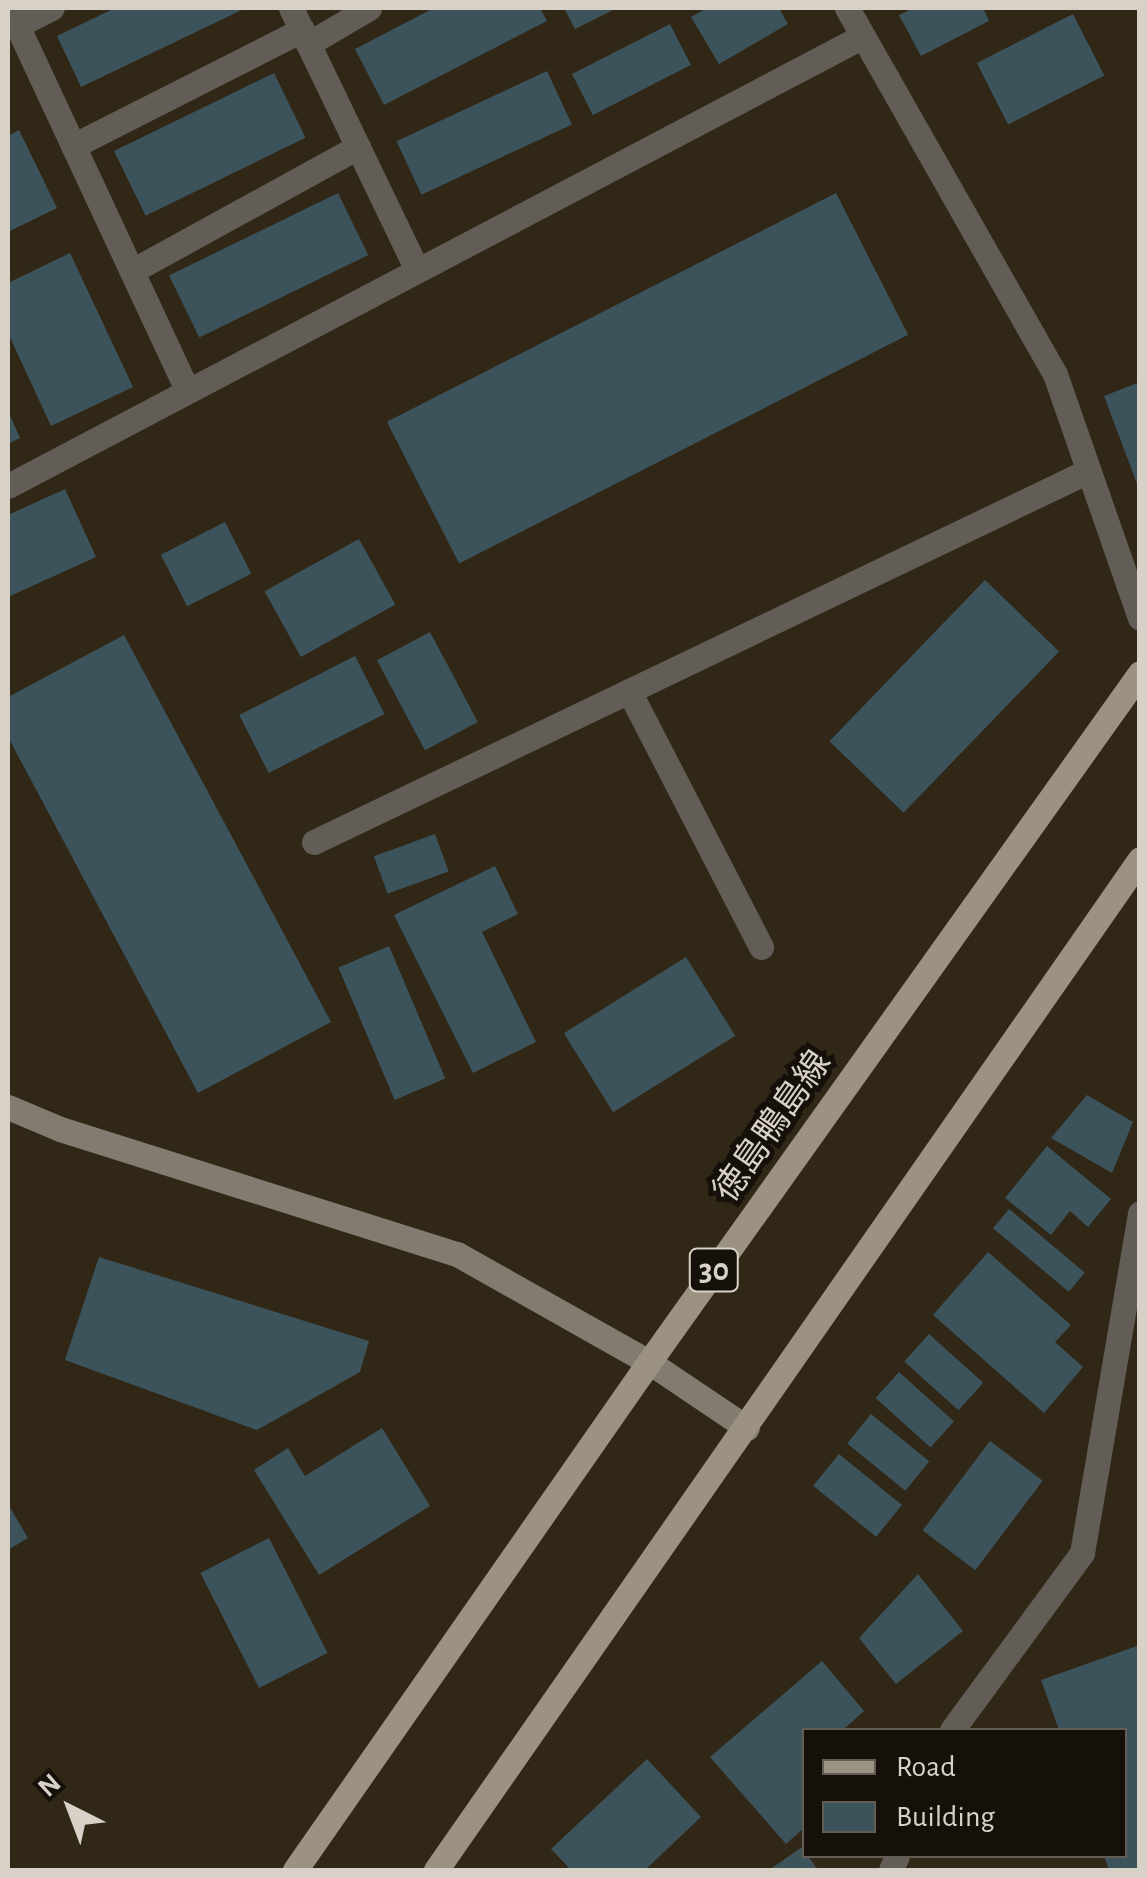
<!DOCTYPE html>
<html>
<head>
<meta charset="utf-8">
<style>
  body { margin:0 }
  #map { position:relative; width:1147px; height:1878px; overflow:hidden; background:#302717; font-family:"Alegreya Sans","Noto Sans JP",sans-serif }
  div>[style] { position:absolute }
  .building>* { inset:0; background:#3d535b; transform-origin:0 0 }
  .lane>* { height:25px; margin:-12.5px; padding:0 12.5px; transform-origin:12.5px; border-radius:12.5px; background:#625d56 }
  .street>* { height:25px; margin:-12.5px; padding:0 12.5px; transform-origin:12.5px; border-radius:12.5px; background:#625d56 }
  .secondary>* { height:25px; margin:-12.5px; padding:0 12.5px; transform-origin:12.5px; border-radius:12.5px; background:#837b6f }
  .primary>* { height:25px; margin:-12.5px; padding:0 12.5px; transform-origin:12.5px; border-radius:12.5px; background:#9c9282 }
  span { translate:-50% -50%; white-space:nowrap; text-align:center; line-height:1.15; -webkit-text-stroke:10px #15100a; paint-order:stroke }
  .shield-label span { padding:2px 8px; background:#15100a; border:2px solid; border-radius:8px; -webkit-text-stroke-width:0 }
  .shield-label { font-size:32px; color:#d7d1c7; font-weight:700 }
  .street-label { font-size:35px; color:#d7d1c7 }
  .frame { position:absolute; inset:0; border:10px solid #d7d1c7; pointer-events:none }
  .legend { position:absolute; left:802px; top:1728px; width:325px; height:130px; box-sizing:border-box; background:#15100a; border:2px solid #635d56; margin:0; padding:12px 18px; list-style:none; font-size:30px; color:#d7d1c7 }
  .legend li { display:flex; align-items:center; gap:20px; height:50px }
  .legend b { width:50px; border:2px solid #635d56 }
  .north { position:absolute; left:20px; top:1758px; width:100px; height:100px; -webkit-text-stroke:8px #15100a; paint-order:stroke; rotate:318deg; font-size:28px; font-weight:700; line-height:40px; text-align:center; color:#d7d1c7 }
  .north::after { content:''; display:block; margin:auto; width:35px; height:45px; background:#d7d1c7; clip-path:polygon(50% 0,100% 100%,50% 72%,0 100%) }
</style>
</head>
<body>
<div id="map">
  <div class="building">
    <div style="clip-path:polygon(115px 8px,246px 8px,81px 87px,57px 36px)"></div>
    <div style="clip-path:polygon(434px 8px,540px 8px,547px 21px,384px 105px,355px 49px)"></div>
    <div style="clip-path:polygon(564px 8px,617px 8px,575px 29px)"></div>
    <div style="clip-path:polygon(707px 8px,779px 8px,788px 24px,719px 64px,691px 17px)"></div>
    <div style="clip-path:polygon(914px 8px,983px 8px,989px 21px,921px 56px,899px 15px)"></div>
    <div style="left:1073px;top:14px;width:69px;height:108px;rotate:63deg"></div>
    <div style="left:670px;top:24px;width:46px;height:110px;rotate:63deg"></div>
    <div style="left:547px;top:71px;width:59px;height:166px;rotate:65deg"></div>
    <div style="left:274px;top:73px;width:72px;height:178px;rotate:64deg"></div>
    <div style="clip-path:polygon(19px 130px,57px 208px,8px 232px,8px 136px)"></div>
    <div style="left:338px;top:193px;width:69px;height:188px;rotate:64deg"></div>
    <div style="left:836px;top:193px;width:159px;height:504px;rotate:63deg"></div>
    <div style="clip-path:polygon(70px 253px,133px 387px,51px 426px,8px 333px,8px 283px)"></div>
    <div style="clip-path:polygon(1140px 382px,1140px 489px,1139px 489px,1104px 396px)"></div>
    <div style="clip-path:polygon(8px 411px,20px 438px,8px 444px)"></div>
    <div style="clip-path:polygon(65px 489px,96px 557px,8px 597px,8px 515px)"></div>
    <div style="left:225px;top:522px;width:58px;height:72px;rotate:63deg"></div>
    <div style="left:359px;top:539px;width:75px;height:108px;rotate:61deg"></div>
    <div style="left:985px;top:580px;width:103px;height:224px;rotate:44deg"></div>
    <div style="left:430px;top:632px;width:102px;height:60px;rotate:62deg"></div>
    <div style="clip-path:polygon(124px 635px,331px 1022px,198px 1093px,8px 737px,8px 697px)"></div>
    <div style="left:355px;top:656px;width:65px;height:130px;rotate:63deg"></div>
    <div style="left:435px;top:834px;width:40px;height:65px;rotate:70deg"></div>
    <div style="clip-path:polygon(495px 866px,518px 914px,482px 932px,536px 1042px,473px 1073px,394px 915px)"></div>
    <div style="left:389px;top:946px;width:144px;height:55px;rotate:67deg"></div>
    <div style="left:686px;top:957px;width:93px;height:144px;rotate:58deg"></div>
    <div style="clip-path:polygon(1087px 1095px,1133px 1122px,1112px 1173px,1051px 1138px)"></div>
    <div style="clip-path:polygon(1047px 1146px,1111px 1199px,1088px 1227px,1070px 1211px,1051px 1235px,1005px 1198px)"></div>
    <div style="left:1009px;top:1209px;width:99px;height:25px;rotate:40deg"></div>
    <div style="clip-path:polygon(988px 1252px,1071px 1325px,1055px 1342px,1083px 1367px,1044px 1413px,933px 1315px)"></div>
    <div style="clip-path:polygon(99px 1257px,369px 1341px,360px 1372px,257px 1430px,65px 1360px)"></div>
    <div style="left:929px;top:1334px;width:73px;height:37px;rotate:42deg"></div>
    <div style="left:899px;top:1372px;width:74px;height:35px;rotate:42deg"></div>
    <div style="left:871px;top:1414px;width:75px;height:38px;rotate:39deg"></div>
    <div style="clip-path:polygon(382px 1428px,430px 1506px,319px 1575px,254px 1470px,288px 1448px,305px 1476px)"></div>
    <div style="left:990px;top:1441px;width:66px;height:112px;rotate:37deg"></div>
    <div style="left:839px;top:1454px;width:81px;height:41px;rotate:39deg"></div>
    <div style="clip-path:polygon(8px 1504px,28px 1538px,8px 1550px)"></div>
    <div style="left:269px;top:1538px;width:129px;height:77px;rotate:63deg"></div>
    <div style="clip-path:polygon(918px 1574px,963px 1631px,896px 1684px,859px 1638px)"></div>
    <div style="clip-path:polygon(1140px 1645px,1140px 1870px,1109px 1870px,1104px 1856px,1124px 1856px,1124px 1730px,1059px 1730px,1041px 1680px)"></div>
    <div style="clip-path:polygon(822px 1661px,864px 1711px,843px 1730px,804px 1730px,804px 1828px,786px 1844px,710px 1757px)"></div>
    <div style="clip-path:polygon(647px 1759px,701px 1817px,645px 1870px,571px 1870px,551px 1849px)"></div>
    <div style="clip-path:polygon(802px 1847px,818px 1870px,769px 1870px)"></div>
  </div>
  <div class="lane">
    <div style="left:18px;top:25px;width:38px;rotate:-27deg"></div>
    <div style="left:308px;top:44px;width:71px;rotate:-30.5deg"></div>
    <div style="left:73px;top:146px;width:257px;rotate:-26.9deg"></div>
    <div style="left:132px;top:271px;width:258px;rotate:-28.8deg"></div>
    <div style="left:629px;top:691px;width:288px;rotate:62.7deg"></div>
    <div style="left:314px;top:842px;width:858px;rotate:-25.61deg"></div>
  </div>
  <div class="street">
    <div style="left:9px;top:8px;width:421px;rotate:65deg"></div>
    <div style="left:291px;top:8px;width:288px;rotate:64.3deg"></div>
    <div style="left:847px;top:8px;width:421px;rotate:60.4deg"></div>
    <div style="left:1055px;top:374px;width:258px;rotate:70.8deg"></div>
    <div style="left:8px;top:486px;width:966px;rotate:-27.76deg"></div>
    <div style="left:952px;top:1730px;width:220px;rotate:-53.7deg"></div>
    <div style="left:1082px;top:1553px;width:345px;rotate:-80.3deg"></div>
    <div style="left:891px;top:1870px;width:15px;rotate:-67deg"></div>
  </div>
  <div class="secondary">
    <div style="left:8px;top:1107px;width:56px;rotate:22.9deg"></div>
    <div style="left:60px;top:1129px;width:416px;rotate:17.5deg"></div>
    <div style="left:457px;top:1254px;width:220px;rotate:29.4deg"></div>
    <div style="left:649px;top:1362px;width:118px;rotate:34deg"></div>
  </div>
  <div class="primary">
    <div style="left:295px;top:1870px;width:619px;rotate:-55.13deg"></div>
    <div style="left:649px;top:1362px;width:846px;rotate:-54.53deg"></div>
    <div style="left:436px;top:1870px;width:1232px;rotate:-55.15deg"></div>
  </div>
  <div class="shield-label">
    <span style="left:714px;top:1270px">30</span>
  </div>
  <div class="street-label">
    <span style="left:773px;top:1127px;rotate:-55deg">徳島鴨島線</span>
  </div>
  <div class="frame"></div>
  <ul class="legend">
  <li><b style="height:12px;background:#9c9282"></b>Road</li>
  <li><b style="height:28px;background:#3d535b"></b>Building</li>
  </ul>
  <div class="north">N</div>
</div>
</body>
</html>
